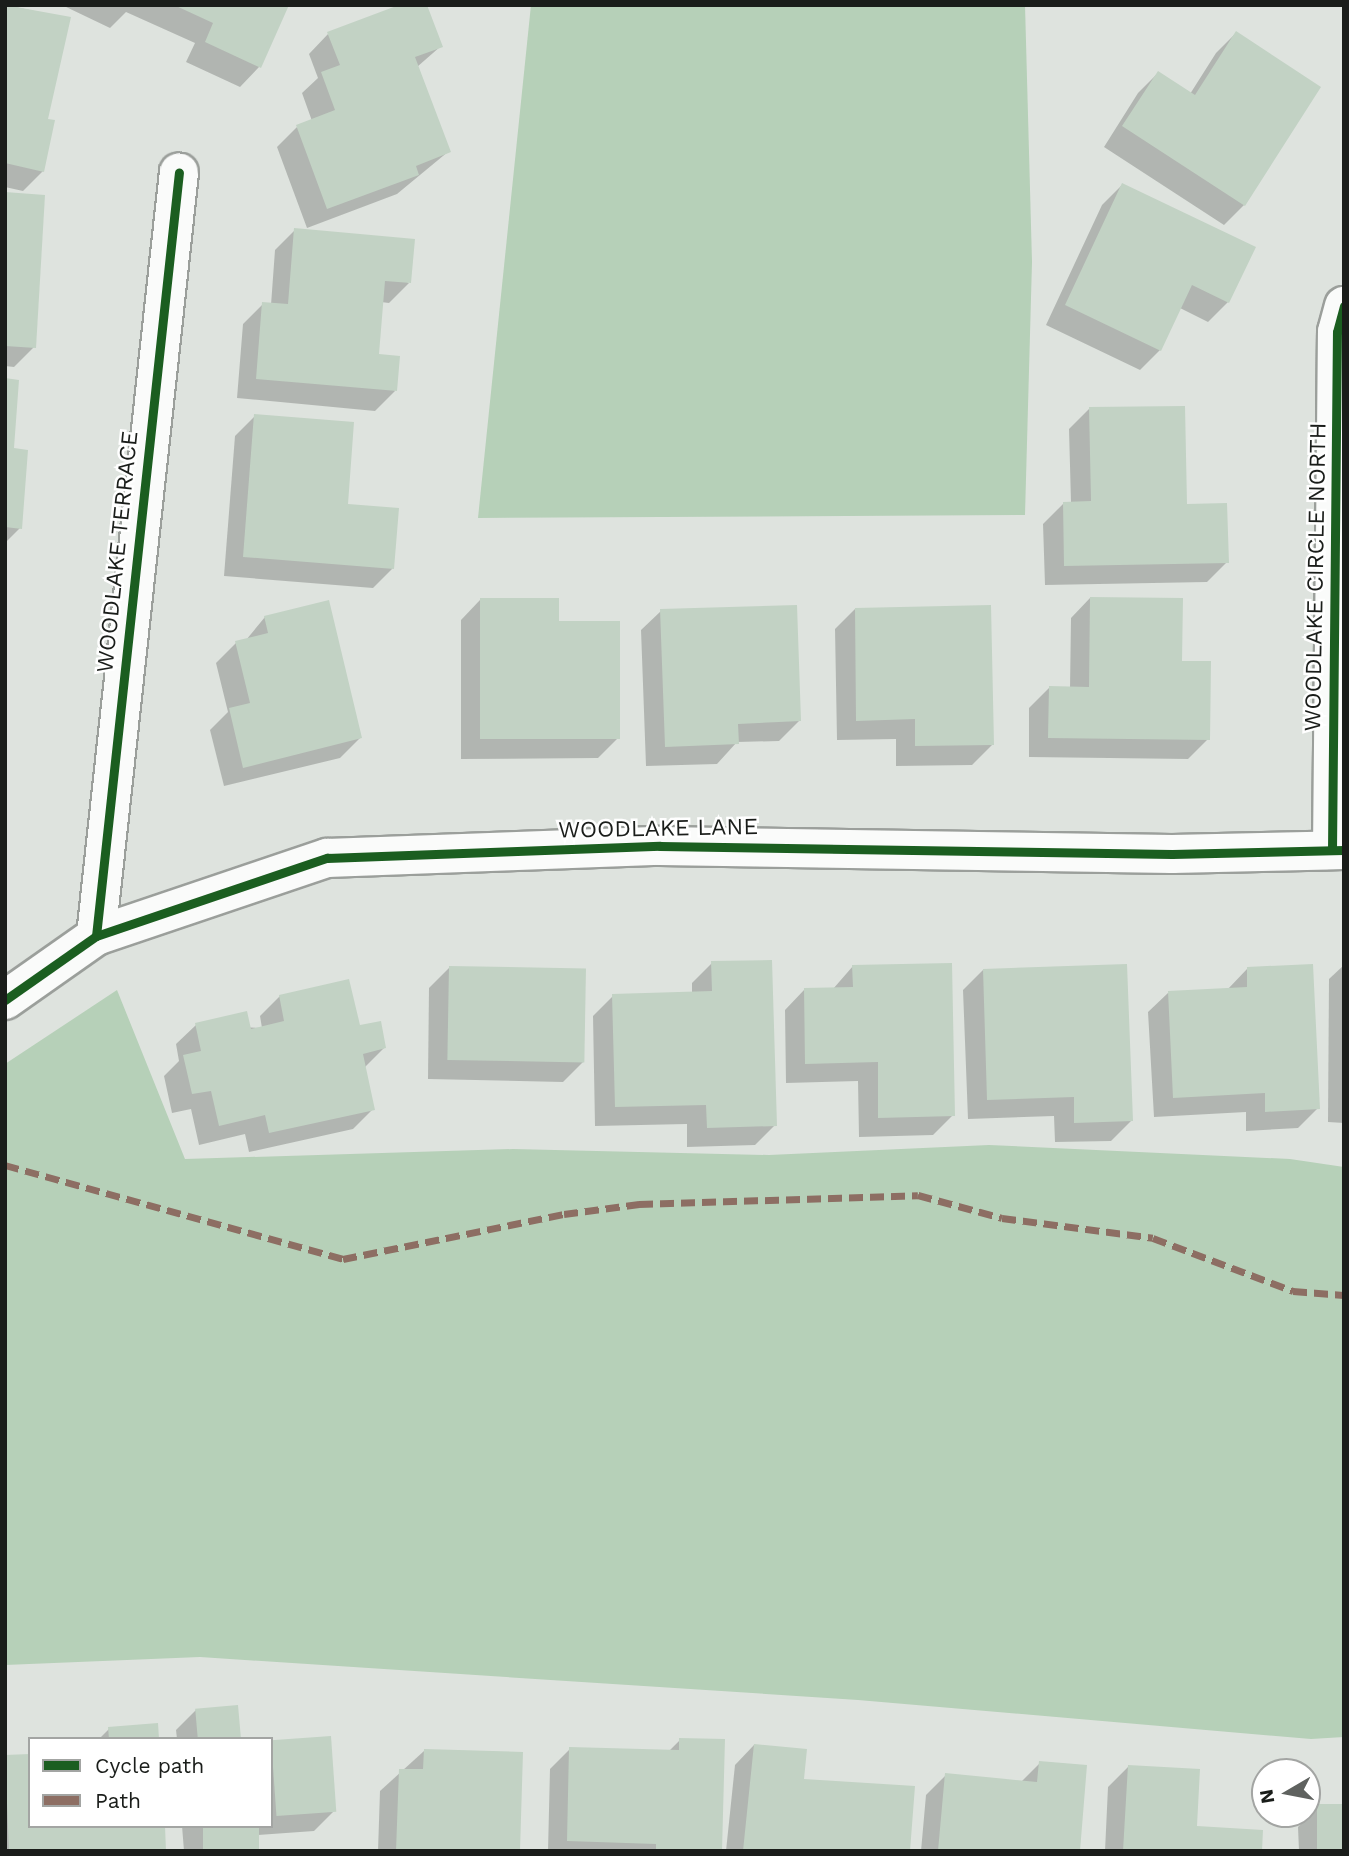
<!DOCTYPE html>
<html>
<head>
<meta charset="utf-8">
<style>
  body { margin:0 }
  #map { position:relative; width:1349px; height:1856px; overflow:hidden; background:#dee3de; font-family:"Work Sans",sans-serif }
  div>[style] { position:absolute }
  .green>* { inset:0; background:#b6d0b8 }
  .shadow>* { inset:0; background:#0003 }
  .building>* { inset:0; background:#c2d2c4; transform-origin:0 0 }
  .roads { filter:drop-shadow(2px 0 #9b9f9b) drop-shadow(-2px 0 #9b9f9b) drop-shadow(0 2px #9b9f9b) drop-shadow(0 -2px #9b9f9b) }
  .minor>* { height:38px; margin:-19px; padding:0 19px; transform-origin:19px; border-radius:19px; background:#fafbfa }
  .quiet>* { height:7px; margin-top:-3.5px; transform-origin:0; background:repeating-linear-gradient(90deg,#8d6e63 0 14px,transparent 0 21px) }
  .cycleway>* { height:9px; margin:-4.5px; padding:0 4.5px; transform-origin:4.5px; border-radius:4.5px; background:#1b5e20 }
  span { translate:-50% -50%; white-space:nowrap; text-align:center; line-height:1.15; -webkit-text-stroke:5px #fff; paint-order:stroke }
  .street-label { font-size:23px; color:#1a1d1a }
  .frame { position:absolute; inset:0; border:7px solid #1a1d1a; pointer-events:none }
  .legend { position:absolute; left:28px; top:1737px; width:245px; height:91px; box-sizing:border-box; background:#fff; border:2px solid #a3a5a3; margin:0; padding:9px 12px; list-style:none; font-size:21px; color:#1a1d1a }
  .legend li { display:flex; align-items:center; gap:14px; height:35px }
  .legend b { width:35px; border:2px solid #a3a5a3 }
  .north { position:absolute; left:1251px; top:1758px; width:70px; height:70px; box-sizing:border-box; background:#fff; border:2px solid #a3a5a3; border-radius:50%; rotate:260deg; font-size:19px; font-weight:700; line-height:28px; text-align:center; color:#1a1d1a }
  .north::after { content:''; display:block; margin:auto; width:24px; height:32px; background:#5f625f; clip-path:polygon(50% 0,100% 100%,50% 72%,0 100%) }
</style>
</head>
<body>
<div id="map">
  <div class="green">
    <div style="clip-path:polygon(531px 5px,1025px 5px,1032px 262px,1025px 515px,478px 518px)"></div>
    <div style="clip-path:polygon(117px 990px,185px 1159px,513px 1149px,769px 1155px,989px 1145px,1290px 1159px,1344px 1167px,1344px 1737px,1311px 1739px,858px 1700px,200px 1657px,5px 1665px,5px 1064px)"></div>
  </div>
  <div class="shadow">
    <div style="clip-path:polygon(5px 5px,69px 18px,46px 120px,43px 171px,23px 191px,5px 187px)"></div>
    <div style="clip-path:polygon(288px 5px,259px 67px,240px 87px,186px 62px,195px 43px,126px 12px,110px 28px,64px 6px)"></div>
    <div style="clip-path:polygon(1236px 33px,1244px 205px,1224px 225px,1104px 147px,1138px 93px,1158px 73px,1190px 94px,1216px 53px)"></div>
    <div style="clip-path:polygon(328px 34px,441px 46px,417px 67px,449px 151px,397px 194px,307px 228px,277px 147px,297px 127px,312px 121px,302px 93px,318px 78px,309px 54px)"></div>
    <div style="clip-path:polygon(1122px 185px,1228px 302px,1208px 322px,1180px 308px,1160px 350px,1140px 370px,1046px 325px,1102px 205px)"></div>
    <div style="clip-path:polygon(5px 194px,34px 347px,14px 367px,5px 366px)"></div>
    <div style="clip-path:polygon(295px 230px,409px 283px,389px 303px,381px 302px,377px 356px,395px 391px,375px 411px,237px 398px,243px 324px,263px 304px,271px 305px,275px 250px)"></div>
    <div style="clip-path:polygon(5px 380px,20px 528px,5px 543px)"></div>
    <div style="clip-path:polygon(1089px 409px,1185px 506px,1227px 562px,1207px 582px,1045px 585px,1043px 524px,1063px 504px,1071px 503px,1069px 429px)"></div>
    <div style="clip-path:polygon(255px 416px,346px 506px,393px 568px,373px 588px,224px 576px,235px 436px)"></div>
    <div style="clip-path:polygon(1090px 598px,1181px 663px,1208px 739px,1188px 759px,1029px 757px,1029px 708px,1049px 688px,1070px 688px,1071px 618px)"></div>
    <div style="clip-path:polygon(480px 600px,618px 738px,598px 758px,461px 759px,461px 620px)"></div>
    <div style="clip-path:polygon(855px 609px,992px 745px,972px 765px,896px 766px,896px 739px,837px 740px,835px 629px)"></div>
    <div style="clip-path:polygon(661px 611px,799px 721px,779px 741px,737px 742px,717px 764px,646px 766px,641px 630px)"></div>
    <div style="clip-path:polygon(265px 617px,360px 738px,340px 758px,224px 786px,210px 730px,228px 712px,216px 663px,236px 643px,246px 640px)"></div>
    <div style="clip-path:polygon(712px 963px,775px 1125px,755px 1145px,687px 1147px,687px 1124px,595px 1126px,593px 1016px,613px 996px,692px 994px,692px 983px)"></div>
    <div style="clip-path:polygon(1344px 965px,1344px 1123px,1328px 1122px,1329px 979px)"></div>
    <div style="clip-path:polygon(853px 966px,953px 1115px,933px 1135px,859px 1137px,858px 1081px,786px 1083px,785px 1010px,804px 990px,833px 989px)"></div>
    <div style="clip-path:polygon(449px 968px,583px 1062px,563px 1082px,428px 1079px,429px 988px)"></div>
    <div style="clip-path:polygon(1247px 969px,1318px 1108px,1298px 1128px,1246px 1131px,1246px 1112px,1154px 1117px,1148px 1012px,1168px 993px,1227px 990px)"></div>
    <div style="clip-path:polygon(983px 970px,1131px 1121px,1111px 1141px,1055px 1142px,1054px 1116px,968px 1119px,963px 990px)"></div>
    <div style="clip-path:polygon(280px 996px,359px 1027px,385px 1047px,364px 1068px,373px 1109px,353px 1129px,249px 1152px,245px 1134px,199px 1145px,191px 1109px,172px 1113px,164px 1076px,179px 1061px,176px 1044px,196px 1025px,262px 1028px,260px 1016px)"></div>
    <div style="clip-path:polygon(196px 1710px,239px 1739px,177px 1739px,176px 1730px)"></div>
    <div style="clip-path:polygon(109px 1729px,157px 1739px,99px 1739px)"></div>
    <div style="clip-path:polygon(680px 1740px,721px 1851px,548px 1851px,550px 1769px,570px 1749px,669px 1751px)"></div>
    <div style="clip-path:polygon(271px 1742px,334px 1811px,314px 1831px,258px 1835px,259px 1851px,184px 1851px,182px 1826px,271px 1826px)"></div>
    <div style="clip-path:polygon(754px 1745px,908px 1851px,726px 1851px,735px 1765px)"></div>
    <div style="clip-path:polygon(424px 1751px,518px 1851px,378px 1851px,380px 1791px)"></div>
    <div style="clip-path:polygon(5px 1757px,30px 1826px,164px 1851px,5px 1851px)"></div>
    <div style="clip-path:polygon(1040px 1763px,1078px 1851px,921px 1851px,926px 1795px,946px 1775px,1021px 1782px)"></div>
    <div style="clip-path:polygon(1128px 1767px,1195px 1828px,1260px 1851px,1105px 1851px,1108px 1787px)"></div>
    <div style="clip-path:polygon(1318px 1807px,1344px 1851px,1299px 1851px,1298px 1827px)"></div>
  </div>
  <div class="building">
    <div style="clip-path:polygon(5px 5px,71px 17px,48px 119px,55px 120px,44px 172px,5px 163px)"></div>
    <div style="clip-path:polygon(174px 5px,289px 5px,261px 68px,205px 42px,213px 23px)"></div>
    <div style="clip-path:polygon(399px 5px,427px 5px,443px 47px,415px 57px,451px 152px,416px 166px,419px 175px,327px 209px,296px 125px,335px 110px,321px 72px,340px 65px,327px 32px)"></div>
    <div style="clip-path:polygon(1236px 31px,1321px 87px,1245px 206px,1122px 126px,1158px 71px,1195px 95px)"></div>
    <div style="clip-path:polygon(1122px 183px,1256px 247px,1229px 303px,1192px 285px,1161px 351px,1065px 305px)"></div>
    <div style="clip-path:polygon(5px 192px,45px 195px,36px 348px,5px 346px)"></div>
    <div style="clip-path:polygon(294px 228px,415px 239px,411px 283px,385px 281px,379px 354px,400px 356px,397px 391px,256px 379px,262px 302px,288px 304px)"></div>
    <div style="clip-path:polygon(5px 378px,19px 380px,14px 448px,28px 450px,22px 529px,5px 527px)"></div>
    <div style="clip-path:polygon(1185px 406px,1187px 504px,1227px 503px,1229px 563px,1064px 566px,1063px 502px,1091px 501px,1089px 407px)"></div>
    <div style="clip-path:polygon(254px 414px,354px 422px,348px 504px,399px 508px,394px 569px,243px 557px)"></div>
    <div style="clip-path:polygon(1090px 597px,1183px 598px,1182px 661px,1211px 661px,1210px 740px,1048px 738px,1049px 686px,1089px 687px)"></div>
    <div style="clip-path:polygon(480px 598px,559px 598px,559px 621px,620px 621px,620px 739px,480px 739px)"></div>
    <div style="clip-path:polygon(329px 600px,362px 738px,243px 768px,229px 708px,250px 703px,235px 641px,268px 633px,264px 616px)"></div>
    <div style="clip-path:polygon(797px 605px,801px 721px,738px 724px,739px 744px,665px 747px,660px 609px)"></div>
    <div style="clip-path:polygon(991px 605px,994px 745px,915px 746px,915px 719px,856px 721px,855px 608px)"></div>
    <div style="clip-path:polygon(772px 960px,777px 1126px,707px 1128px,706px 1105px,615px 1107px,612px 994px,712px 991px,711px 961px)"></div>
    <div style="clip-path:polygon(952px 963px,955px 1116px,878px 1118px,878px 1062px,805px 1064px,804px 988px,853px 987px,852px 965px)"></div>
    <div style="clip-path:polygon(1127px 964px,1133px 1121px,1074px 1123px,1074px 1097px,987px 1100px,983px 969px)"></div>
    <div style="clip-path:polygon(1313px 964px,1320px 1109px,1265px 1112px,1265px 1093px,1173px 1098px,1168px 991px,1247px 987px,1247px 967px)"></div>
    <div style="left:449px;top:966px;width:137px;height:94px;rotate:1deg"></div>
    <div style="clip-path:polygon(349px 979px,360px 1025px,381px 1021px,386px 1048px,363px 1054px,375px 1110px,269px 1133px,265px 1115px,219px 1126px,211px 1091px,192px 1094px,183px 1055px,201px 1051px,195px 1023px,247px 1011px,251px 1029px,284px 1021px,279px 995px)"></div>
    <div style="left:238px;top:1705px;width:34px;height:43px;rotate:85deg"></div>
    <div style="clip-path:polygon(158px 1723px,159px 1739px,109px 1739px,108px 1727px)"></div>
    <div style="left:331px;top:1736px;width:76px;height:60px;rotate:86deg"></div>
    <div style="clip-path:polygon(679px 1738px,725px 1739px,722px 1851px,656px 1851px,656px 1844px,567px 1841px,569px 1747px,679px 1750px)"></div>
    <div style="clip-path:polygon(754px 1744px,807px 1749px,804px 1779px,915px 1786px,910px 1851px,743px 1851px)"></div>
    <div style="clip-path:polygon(424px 1749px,523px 1752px,520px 1851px,396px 1851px,399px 1769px,423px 1769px)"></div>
    <div style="clip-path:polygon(30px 1754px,30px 1826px,165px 1826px,166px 1851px,9px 1851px,5px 1755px)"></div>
    <div style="clip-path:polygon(1039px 1761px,1087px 1765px,1080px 1851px,938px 1851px,945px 1773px,1037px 1782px)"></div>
    <div style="clip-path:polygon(1128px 1765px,1200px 1769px,1197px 1826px,1263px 1830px,1262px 1851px,1123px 1851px)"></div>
    <div style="left:1344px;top:1804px;width:47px;height:27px;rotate:90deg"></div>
    <div style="left:203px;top:1826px;width:56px;height:25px"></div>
  </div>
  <div class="roads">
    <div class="minor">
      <div style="left:1332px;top:850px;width:518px;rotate:-89.45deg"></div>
      <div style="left:1337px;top:332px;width:27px;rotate:-75deg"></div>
      <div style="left:96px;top:936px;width:768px;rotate:-83.8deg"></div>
      <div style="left:5px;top:1000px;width:111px;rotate:-35.1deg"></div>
      <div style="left:96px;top:936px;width:244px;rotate:-18.7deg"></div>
      <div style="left:327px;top:858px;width:333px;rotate:-2.1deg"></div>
      <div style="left:660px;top:846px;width:512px;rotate:0.9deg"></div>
      <div style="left:1172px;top:854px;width:172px;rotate:-1.3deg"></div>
    </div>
  </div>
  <div class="quiet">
    <div style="left:5px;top:1165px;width:351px;rotate:15.5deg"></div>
    <div style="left:343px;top:1259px;width:226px;rotate:-11.5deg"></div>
    <div style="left:564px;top:1214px;width:76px;rotate:-7.6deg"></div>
    <div style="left:639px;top:1204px;width:279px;rotate:-1.8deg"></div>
    <div style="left:918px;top:1195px;width:87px;rotate:15.3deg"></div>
    <div style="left:1002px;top:1218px;width:152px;rotate:7.5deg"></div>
    <div style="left:1153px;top:1238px;width:150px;rotate:20.7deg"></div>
    <div style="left:1293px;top:1291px;width:51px;rotate:4.5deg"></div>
  </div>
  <div class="cycleway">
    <div style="left:1332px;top:850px;width:518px;rotate:-89.45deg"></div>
    <div style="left:1337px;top:332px;width:27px;rotate:-75deg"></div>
    <div style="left:96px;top:936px;width:768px;rotate:-83.8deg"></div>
    <div style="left:5px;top:1000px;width:111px;rotate:-35.1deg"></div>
    <div style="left:96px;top:936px;width:244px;rotate:-18.7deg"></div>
    <div style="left:327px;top:858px;width:333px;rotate:-2.1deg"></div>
    <div style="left:660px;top:846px;width:512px;rotate:0.9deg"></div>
    <div style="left:1172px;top:854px;width:172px;rotate:-1.3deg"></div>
  </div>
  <div class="street-label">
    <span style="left:118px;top:552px;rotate:-84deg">WOODLAKE TERRACE</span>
    <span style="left:1316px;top:577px;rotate:-89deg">WOODLAKE CIRCLE NORTH</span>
    <span style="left:658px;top:829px;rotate:-1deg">WOODLAKE LANE</span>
  </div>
  <div class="frame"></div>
  <ul class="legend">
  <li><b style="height:9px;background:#1b5e20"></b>Cycle path</li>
  <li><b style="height:9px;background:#8d6e63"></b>Path</li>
  </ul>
  <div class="north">N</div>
</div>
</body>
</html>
